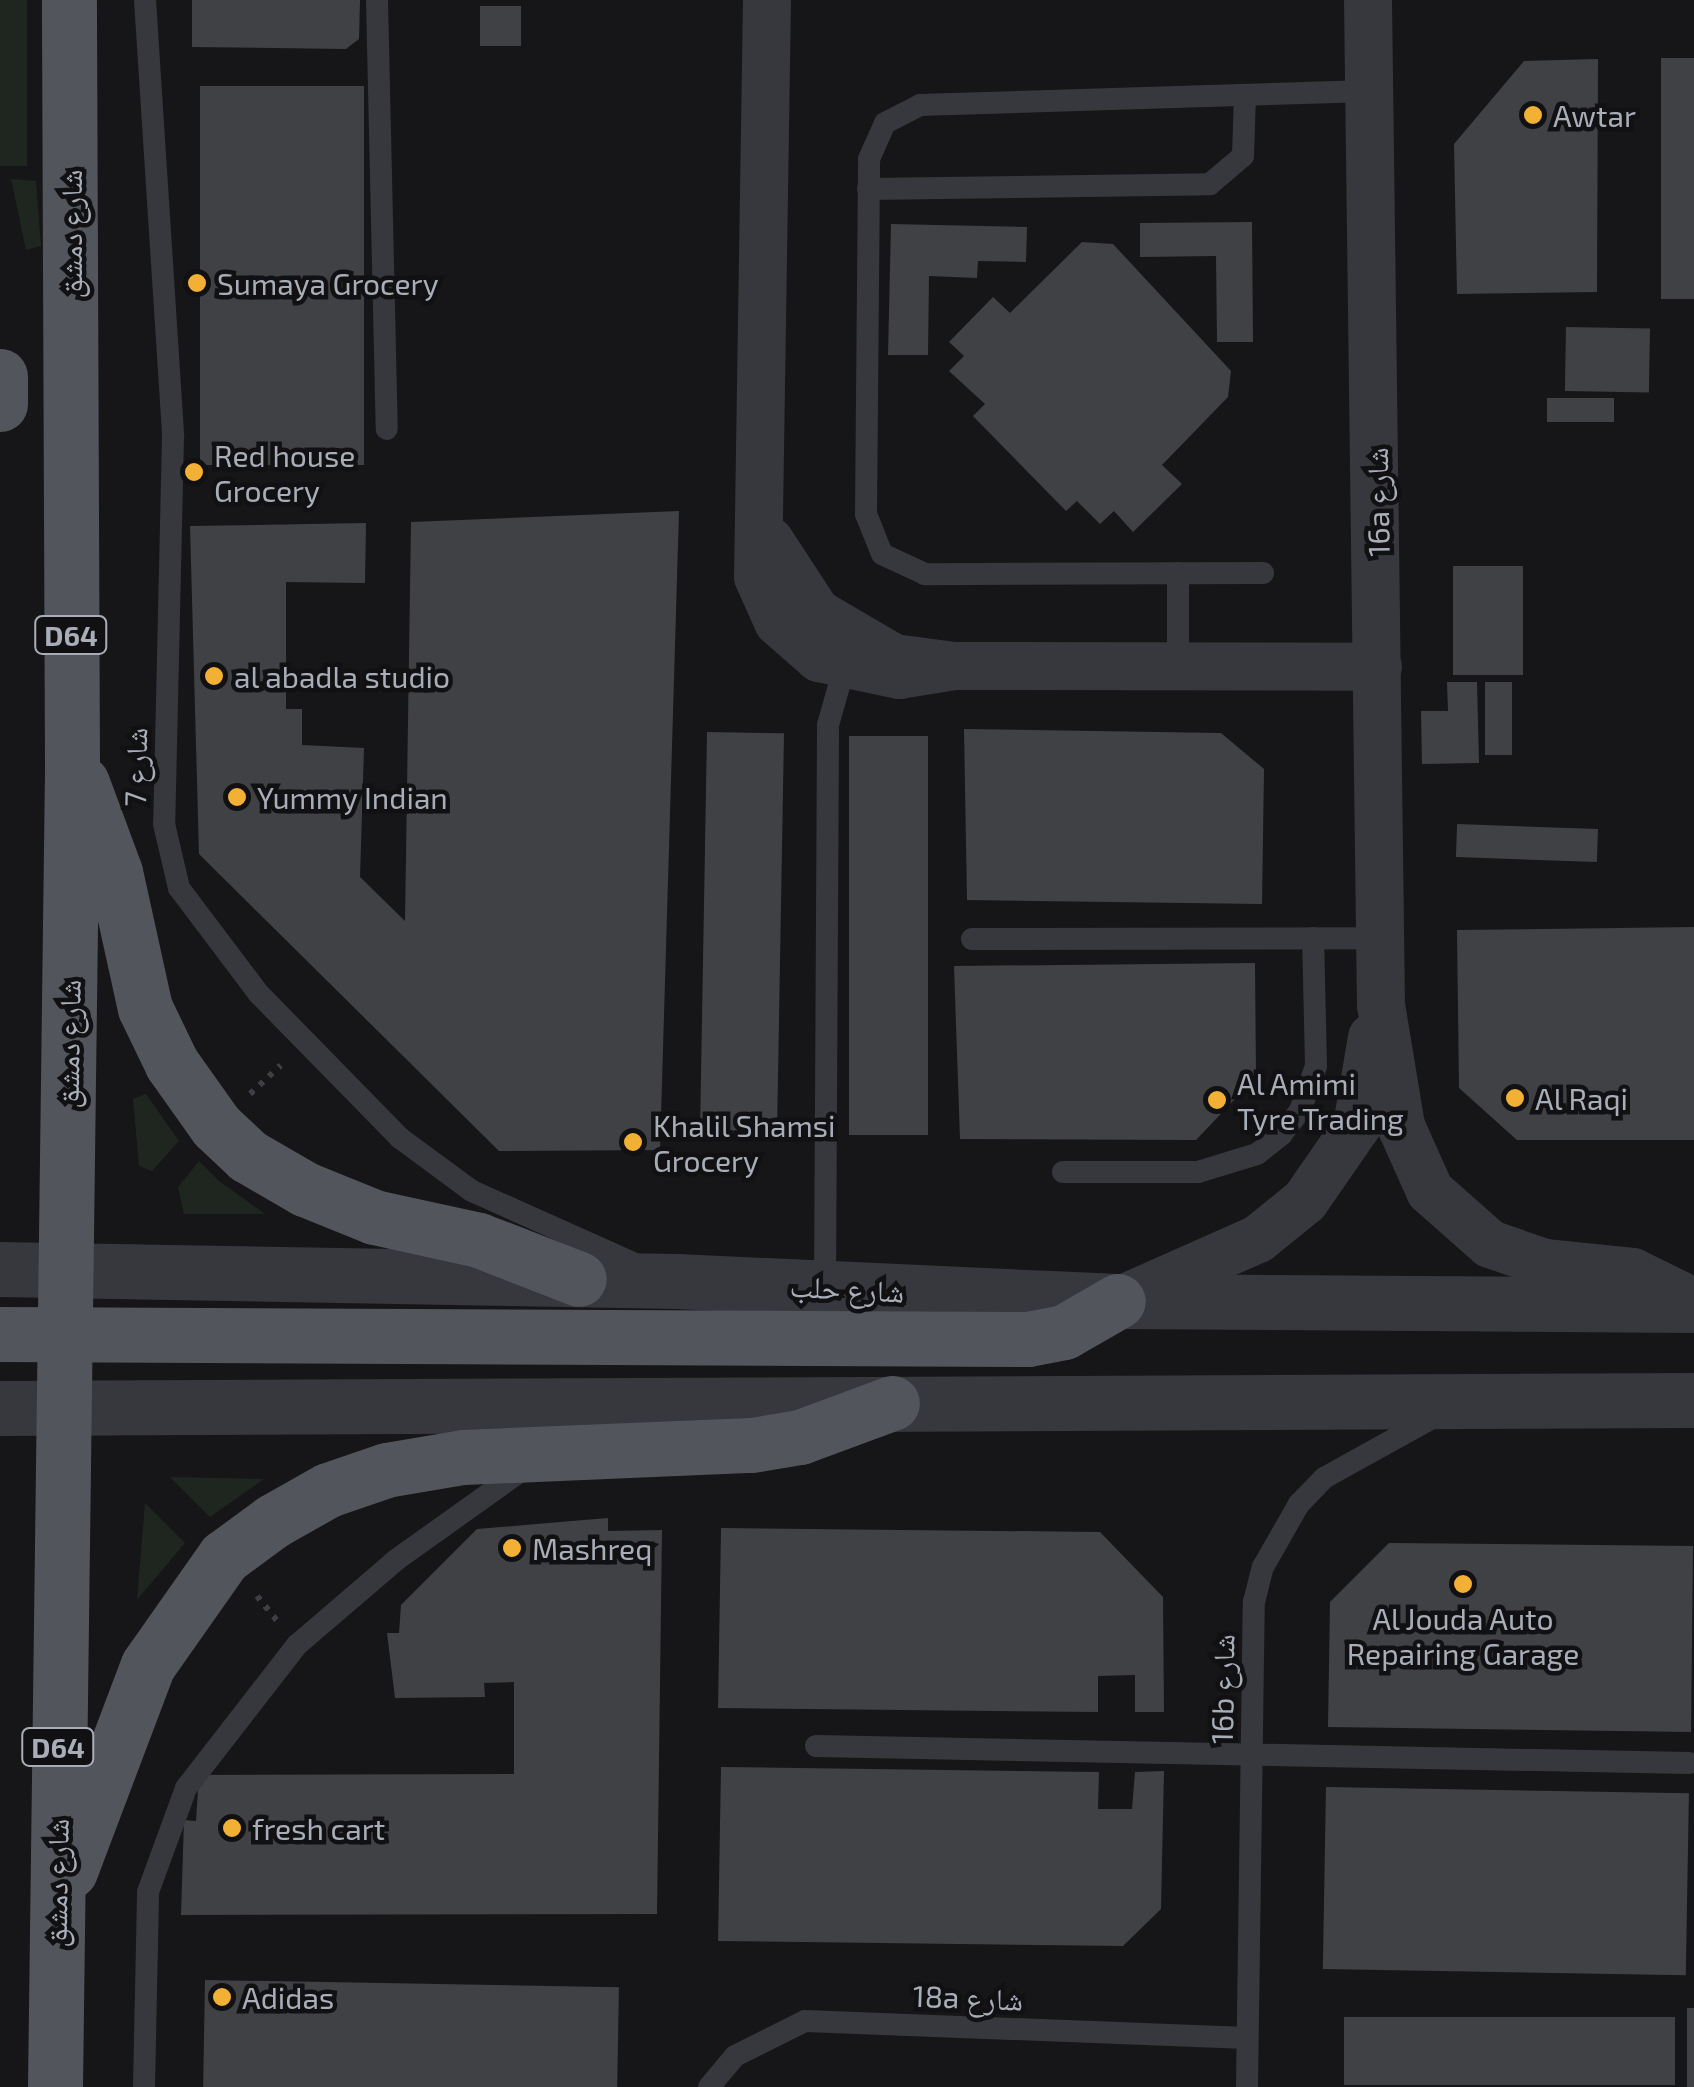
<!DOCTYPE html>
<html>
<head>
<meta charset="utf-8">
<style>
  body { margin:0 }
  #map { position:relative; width:1694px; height:2087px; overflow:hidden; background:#161618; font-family:"Exo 2","Noto Naskh Arabic",sans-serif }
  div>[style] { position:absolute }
  .green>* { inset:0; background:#1e261f; transform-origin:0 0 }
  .building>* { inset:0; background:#404145; transform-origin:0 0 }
  .path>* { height:6px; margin-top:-3px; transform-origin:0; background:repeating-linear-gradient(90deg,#3d3f44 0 5px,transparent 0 13px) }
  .service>* { height:22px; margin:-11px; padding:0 11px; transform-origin:11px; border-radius:11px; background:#37383d }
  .minor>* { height:48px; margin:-24px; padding:0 24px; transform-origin:24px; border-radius:24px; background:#37383d }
  .tertiary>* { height:55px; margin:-27.5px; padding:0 27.5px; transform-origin:27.5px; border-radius:27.5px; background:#37383d }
  .primary>* { height:55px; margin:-27.5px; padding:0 27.5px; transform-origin:27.5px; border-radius:27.5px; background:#53555c }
  .dots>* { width:28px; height:28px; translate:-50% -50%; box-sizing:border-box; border:5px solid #111113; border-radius:50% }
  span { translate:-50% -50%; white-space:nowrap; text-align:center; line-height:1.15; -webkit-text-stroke:9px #111113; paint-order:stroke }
  .shield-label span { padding:2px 8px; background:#111113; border:2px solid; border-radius:8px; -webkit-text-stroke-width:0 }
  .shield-label { font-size:28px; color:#a8adb8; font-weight:700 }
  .poi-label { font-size:30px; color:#a8adb8 }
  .left { translate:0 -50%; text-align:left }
  .street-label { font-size:30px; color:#a8adb8 }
</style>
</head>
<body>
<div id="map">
  <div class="green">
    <div style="left:0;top:0;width:27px;height:166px"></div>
    <div style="clip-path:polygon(11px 179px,36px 181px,41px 246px,26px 250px)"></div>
    <div style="clip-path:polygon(146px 1094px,179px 1141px,152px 1171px,139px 1166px,133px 1099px)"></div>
    <div style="clip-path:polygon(199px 1161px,219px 1181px,265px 1214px,184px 1214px,178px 1187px)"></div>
    <div style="clip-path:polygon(170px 1477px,171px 1477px,264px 1479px,210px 1517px)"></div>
    <div style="clip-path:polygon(145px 1503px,185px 1543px,137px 1600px)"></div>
  </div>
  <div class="building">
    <div style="clip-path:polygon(192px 0,360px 0,359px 39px,346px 49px,192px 47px)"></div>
    <div style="left:480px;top:6px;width:41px;height:40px"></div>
    <div style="left:1661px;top:58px;width:33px;height:241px"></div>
    <div style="clip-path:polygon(1598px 59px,1597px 292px,1457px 294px,1454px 144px,1524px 61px)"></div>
    <div style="left:364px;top:86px;width:379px;height:164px;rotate:90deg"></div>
    <div style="clip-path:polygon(1252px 222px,1253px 342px,1217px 342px,1216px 256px,1140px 257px,1140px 223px)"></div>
    <div style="clip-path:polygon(891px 224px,1027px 227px,1026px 262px,978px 261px,977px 278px,929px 276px,928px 355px,888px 355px)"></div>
    <div style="clip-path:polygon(1082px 242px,1113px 244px,1231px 371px,1228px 397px,1162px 465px,1182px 484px,1133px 532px,1114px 511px,1100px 524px,1077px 501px,1066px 511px,973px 416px,985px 404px,949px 371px,964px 356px,949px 342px,993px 297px,1010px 313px)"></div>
    <div style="left:1566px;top:327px;width:84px;height:64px;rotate:1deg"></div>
    <div style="left:1547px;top:398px;width:67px;height:24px"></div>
    <div style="clip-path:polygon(679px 511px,660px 1150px,499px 1151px,199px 854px,190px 526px,366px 523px,365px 583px,286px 582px,286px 709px,302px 709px,302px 745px,364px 748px,360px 877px,405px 921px,411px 522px)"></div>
    <div style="left:1523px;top:566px;width:109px;height:70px;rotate:90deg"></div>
    <div style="clip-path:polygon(1447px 682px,1477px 682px,1479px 763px,1422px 764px,1421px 711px,1448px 711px)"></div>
    <div style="left:1485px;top:682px;width:27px;height:73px"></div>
    <div style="clip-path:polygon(964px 729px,1221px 733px,1264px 769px,1262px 904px,967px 900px)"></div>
    <div style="left:707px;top:732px;width:77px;height:402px;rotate:1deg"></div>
    <div style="left:849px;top:736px;width:79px;height:399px"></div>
    <div style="left:1598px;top:829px;width:33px;height:141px;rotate:92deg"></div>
    <div style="clip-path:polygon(1694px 927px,1694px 1140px,1517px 1140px,1459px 1088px,1457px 930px)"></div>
    <div style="clip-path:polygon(1255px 963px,1256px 1077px,1196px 1140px,960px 1139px,954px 966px)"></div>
    <div style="clip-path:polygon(608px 1518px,608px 1531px,662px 1530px,657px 1914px,181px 1915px,184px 1820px,196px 1821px,199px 1775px,514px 1774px,514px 1682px,484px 1683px,485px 1697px,395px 1698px,387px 1633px,399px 1633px,401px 1605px,477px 1529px)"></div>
    <div style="clip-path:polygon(721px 1528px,1100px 1532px,1163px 1597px,1164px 1712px,1135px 1712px,1135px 1675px,1098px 1676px,1098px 1712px,718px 1708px)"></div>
    <div style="clip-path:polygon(1389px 1543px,1693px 1546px,1691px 1732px,1328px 1727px,1330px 1602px)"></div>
    <div style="clip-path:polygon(721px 1767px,1099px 1772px,1098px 1809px,1132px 1809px,1135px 1772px,1164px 1771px,1161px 1909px,1123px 1946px,718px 1941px)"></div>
    <div style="left:1326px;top:1787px;width:363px;height:182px;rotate:1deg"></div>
    <div style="left:205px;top:1980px;width:414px;height:107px;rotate:1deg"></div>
    <div style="left:1687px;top:2008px;width:7px;height:79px"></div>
    <div style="left:1344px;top:2017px;width:331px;height:68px"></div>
  </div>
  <div class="path">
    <div style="left:250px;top:1094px;width:42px;rotate:-43.1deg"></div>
    <div style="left:257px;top:1596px;width:32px;rotate:51deg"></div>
  </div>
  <div class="service">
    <div style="left:145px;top:0;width:438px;rotate:86.3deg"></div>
    <div style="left:173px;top:437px;width:387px;rotate:91.3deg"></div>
    <div style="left:164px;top:824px;width:66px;rotate:76.8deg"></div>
    <div style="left:179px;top:888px;width:133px;rotate:53deg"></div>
    <div style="left:259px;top:994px;width:202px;rotate:45.6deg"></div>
    <div style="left:400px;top:1138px;width:89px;rotate:36.4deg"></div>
    <div style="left:472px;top:1191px;width:174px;rotate:24.1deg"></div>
    <div style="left:377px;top:0;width:429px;rotate:88.7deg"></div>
    <div style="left:868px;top:189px;width:342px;rotate:-0.8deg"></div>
    <div style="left:1210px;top:184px;width:43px;rotate:-40.3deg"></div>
    <div style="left:1243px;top:156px;width:60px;rotate:-88.1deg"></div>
    <div style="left:1263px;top:573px;width:338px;rotate:179.8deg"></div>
    <div style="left:925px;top:574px;width:47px;rotate:-155.1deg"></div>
    <div style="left:882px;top:554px;width:43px;rotate:-111.8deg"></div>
    <div style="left:866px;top:514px;width:355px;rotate:-89.5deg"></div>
    <div style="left:869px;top:159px;width:39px;rotate:-66deg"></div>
    <div style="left:885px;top:123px;width:39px;rotate:-27deg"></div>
    <div style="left:920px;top:105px;width:449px;rotate:-1.8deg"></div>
    <div style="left:1178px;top:666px;width:93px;rotate:-90deg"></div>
    <div style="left:972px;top:939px;width:408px;rotate:-0.1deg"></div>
    <div style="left:1063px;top:1172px;width:135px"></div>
    <div style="left:1198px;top:1172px;width:62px;rotate:-17deg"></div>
    <div style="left:1257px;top:1154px;width:31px;rotate:-38deg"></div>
    <div style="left:1281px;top:1135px;width:31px;rotate:-52deg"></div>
    <div style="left:1300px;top:1111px;width:48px;rotate:-70.4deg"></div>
    <div style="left:1316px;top:1066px;width:128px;rotate:-91.3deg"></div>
    <div style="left:825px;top:1287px;width:562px;rotate:-89.69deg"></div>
    <div style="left:828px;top:725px;width:59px;rotate:-74.3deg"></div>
    <div style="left:816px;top:1746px;width:873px;rotate:1.12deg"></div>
    <div style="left:144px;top:2087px;width:195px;rotate:-88.8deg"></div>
    <div style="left:148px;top:1892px;width:111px;rotate:-69.9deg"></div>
    <div style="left:186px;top:1788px;width:181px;rotate:-52.2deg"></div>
    <div style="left:297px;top:1645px;width:130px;rotate:-40.6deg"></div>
    <div style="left:396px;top:1560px;width:163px;rotate:-35.5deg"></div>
    <div style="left:709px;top:2087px;width:40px;rotate:-50deg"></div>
    <div style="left:735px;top:2056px;width:78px;rotate:-26.6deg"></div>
    <div style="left:805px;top:2021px;width:442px;rotate:2.2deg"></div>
    <div style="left:1247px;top:2087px;width:485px;rotate:-89.2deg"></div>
    <div style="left:1254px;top:1602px;width:36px;rotate:-76deg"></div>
    <div style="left:1263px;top:1567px;width:73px;rotate:-60.3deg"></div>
    <div style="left:1299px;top:1504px;width:36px;rotate:-46deg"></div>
    <div style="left:1324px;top:1478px;width:126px;rotate:-29deg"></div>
  </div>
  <div class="minor">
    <div style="left:767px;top:0;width:577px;rotate:90.89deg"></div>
    <div style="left:758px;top:577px;width:49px;rotate:66deg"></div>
    <div style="left:778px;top:622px;width:55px;rotate:41.3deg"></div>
    <div style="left:819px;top:658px;width:82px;rotate:12deg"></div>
    <div style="left:899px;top:675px;width:56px;rotate:-9.3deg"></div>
    <div style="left:1368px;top:0;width:1005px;rotate:89.26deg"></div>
    <div style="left:1381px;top:1005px;width:123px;rotate:80.6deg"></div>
    <div style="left:1401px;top:1126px;width:71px;rotate:66deg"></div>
    <div style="left:1430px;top:1191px;width:80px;rotate:41.5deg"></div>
    <div style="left:1490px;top:1244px;width:58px;rotate:19.1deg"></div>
    <div style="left:1545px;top:1263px;width:88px;rotate:5.8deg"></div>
    <div style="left:1633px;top:1272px;width:68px;rotate:26.2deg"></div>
    <div style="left:770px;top:541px;width:86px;rotate:56.9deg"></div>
    <div style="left:817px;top:613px;width:89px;rotate:30.3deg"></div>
    <div style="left:894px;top:658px;width:61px;rotate:7.6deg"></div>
    <div style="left:954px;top:666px;width:424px;rotate:0.1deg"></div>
    <div style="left:1118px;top:1301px;width:153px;rotate:-23.9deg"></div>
    <div style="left:1258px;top:1239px;width:60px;rotate:-39deg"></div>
    <div style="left:1305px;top:1201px;width:91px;rotate:-55.3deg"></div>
    <div style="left:1357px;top:1126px;width:90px;rotate:-80.4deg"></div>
  </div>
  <div class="tertiary">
    <div style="left:0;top:1269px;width:676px;rotate:1.02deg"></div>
    <div style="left:676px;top:1281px;width:442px;rotate:2.6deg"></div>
    <div style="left:1118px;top:1301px;width:576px;rotate:0.4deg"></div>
    <div style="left:0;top:1408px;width:1694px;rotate:-0.27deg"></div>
  </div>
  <div class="primary">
    <div style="left:0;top:376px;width:28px;rotate:90deg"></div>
    <div style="left:82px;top:783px;width:95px;rotate:69.7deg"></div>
    <div style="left:115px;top:872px;width:139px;rotate:77.6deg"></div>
    <div style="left:145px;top:1008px;width:62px;rotate:64.3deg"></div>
    <div style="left:172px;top:1064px;width:76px;rotate:54.6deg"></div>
    <div style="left:216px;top:1126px;width:44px;rotate:43.2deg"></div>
    <div style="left:248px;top:1156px;width:66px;rotate:30.1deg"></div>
    <div style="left:305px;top:1189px;width:74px;rotate:22.1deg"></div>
    <div style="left:374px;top:1217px;width:107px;rotate:12.4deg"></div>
    <div style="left:479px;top:1240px;width:107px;rotate:21.3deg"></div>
    <div style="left:0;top:1334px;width:1028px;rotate:0.28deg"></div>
    <div style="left:1028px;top:1339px;width:37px;rotate:-11deg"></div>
    <div style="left:1064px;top:1332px;width:62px;rotate:-29.9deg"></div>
    <div style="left:70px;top:1871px;width:220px;rotate:-69.3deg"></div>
    <div style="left:148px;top:1665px;width:132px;rotate:-54.9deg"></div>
    <div style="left:224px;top:1557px;width:61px;rotate:-36.3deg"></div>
    <div style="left:273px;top:1521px;width:63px;rotate:-29.4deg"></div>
    <div style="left:328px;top:1490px;width:61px;rotate:-19deg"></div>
    <div style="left:386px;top:1470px;width:78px;rotate:-9.6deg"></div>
    <div style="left:463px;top:1457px;width:289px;rotate:-2.4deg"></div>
    <div style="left:752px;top:1445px;width:49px;rotate:-9.5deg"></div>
    <div style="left:800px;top:1437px;width:98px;rotate:-20.3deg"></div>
    <div style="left:55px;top:2087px;width:1324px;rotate:-89.26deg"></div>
    <div style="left:72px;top:763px;width:763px;rotate:-90.23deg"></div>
  </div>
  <div class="dots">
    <div style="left:1533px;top:115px;background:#f2b134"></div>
    <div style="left:197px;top:283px;background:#f2b134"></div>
    <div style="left:194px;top:472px;background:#f2b134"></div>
    <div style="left:214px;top:676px;background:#f2b134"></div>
    <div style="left:237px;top:797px;background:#f2b134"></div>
    <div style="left:1515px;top:1098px;background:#f2b134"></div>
    <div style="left:1217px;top:1100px;background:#f2b134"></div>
    <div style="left:633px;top:1142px;background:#f2b134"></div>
    <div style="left:512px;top:1548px;background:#f2b134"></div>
    <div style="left:1463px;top:1584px;background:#f2b134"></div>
    <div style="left:232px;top:1828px;background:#f2b134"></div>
    <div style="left:222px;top:1997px;background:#f2b134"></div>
  </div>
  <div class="shield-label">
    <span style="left:71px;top:635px">D64</span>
    <span style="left:58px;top:1747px">D64</span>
  </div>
  <div class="poi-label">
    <span class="left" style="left:1553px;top:115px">Awtar</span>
    <span class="left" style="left:217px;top:283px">Sumaya Grocery</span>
    <span class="left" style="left:214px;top:472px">Red house<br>Grocery</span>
    <span class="left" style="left:234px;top:676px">al abadla studio</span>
    <span class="left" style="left:257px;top:797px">Yummy Indian</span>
    <span class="left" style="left:1237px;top:1100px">Al Amimi<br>Tyre Trading</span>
    <span class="left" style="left:1535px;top:1098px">Al Raqi</span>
    <span class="left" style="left:653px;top:1142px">Khalil Shamsi<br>Grocery</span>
    <span class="left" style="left:532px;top:1548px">Mashreq</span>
    <span style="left:1463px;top:1635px">Al Jouda Auto<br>Repairing Garage</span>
    <span class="left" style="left:252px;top:1828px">fresh cart</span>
    <span class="left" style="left:242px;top:1997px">Adidas</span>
  </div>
  <div class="street-label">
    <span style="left:70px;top:234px;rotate:-90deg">شارع دمشق</span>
    <span style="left:1377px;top:502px;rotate:-91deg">16a شارع</span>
    <span style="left:135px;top:767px;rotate:-89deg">شارع 7</span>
    <span style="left:68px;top:1044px;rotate:-89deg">شارع دمشق</span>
    <span style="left:847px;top:1288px;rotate:3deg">شارع حلب</span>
    <span style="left:1222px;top:1689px;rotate:-89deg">16b شارع</span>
    <span style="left:56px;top:1883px;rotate:-89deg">شارع دمشق</span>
    <span style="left:968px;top:1997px;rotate:2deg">18a شارع</span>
  </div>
</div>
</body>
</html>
